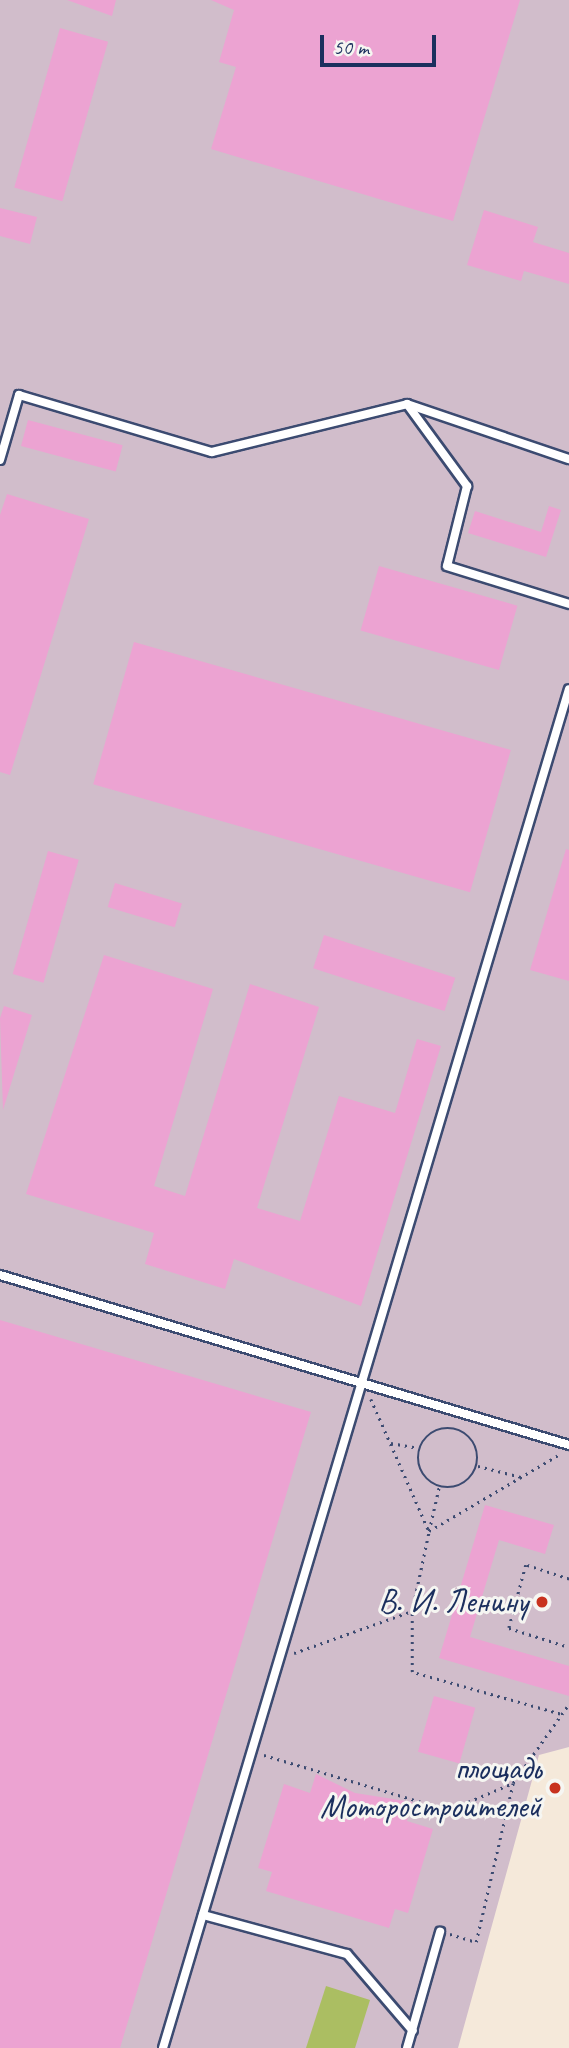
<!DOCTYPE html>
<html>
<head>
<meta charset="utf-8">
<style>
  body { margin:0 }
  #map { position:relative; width:569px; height:2048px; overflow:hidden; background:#f5e9da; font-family:Caveat,sans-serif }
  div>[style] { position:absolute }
  .industrial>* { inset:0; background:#d1bdcb }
  .green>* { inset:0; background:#abbe62 }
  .building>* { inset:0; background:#eca3d2; transform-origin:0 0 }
  .path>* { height:2.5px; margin-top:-1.25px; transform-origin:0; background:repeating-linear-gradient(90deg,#3c4b71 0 2px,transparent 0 7px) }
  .path>.ring { margin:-1.25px; padding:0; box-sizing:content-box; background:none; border:2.5px solid #3c4b71; border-radius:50% }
  .roads { filter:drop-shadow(2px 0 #3c4b71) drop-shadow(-2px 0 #3c4b71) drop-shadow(0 2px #3c4b71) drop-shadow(0 -2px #3c4b71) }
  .service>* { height:8px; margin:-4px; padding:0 4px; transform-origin:4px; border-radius:4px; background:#fff }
  .dots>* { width:19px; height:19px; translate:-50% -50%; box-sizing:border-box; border:4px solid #f6f6f2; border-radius:50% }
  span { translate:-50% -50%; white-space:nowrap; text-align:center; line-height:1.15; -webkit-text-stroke:6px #f6f6f2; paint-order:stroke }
  .poi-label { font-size:33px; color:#1b2f5e }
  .right { translate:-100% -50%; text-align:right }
  .scale { position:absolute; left:320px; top:35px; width:116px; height:32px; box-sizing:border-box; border:4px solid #1b2f5e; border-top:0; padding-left:9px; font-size:21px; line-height:24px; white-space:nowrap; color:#1b2f5e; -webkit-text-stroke:5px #f6f6f2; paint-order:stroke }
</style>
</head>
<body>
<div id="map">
  <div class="industrial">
    <div style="clip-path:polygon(0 0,569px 0,569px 1747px,539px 1755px,458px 2048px,0 2048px)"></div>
  </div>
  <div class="green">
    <div style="clip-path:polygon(326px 1986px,370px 2000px,355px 2048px,306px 2048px)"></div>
  </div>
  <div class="building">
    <div style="clip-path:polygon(67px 0,116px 0,112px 16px)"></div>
    <div style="clip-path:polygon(211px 0,520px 0,453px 221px,211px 149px,236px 67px,219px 62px,234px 10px)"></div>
    <div style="left:60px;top:28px;width:50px;height:166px;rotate:16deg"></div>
    <div style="clip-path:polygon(0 208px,37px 217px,30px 244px,0 236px)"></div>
    <div style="clip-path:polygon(484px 210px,538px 227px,533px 242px,569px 253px,569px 284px,524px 271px,521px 281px,467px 265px)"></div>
    <div style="left:28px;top:420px;width:98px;height:27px;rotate:15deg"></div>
    <div style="clip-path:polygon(7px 494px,89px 519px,10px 775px,0 772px,0 515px)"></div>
    <div style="clip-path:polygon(549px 506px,561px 510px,546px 557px,468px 533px,475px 511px,541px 532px)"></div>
    <div style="left:379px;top:566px;width:144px;height:67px;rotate:16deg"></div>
    <div style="left:134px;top:642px;width:392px;height:148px;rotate:16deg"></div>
    <div style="clip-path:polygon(566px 849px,569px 850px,569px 981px,530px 970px)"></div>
    <div style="left:48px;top:851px;width:32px;height:128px;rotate:16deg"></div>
    <div style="left:115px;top:883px;width:70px;height:25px;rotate:17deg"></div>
    <div style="left:324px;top:935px;width:138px;height:35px;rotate:18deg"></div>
    <div style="clip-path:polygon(104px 955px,213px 989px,154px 1186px,185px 1196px,250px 984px,319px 1007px,257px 1208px,300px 1221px,339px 1096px,395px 1113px,417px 1039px,441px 1046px,361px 1306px,234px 1259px,225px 1289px,145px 1264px,154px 1233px,26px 1194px)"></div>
    <div style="clip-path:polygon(4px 1006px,32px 1015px,3px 1110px,0 1018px)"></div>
    <div style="clip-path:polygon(0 1320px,311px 1412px,120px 2048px,0 2048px)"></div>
    <div style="clip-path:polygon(485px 1505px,554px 1525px,545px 1554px,499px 1540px,470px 1637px,569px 1666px,569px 1696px,439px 1658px)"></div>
    <div style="left:434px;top:1696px;width:43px;height:58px;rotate:16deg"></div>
    <div style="clip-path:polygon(316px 1774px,355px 1793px,412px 1802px,407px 1821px,433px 1829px,408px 1913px,395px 1909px,389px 1928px,266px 1891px,272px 1872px,258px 1868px,284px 1784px,310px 1793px)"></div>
  </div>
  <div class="path">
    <div style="left:371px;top:1399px;width:144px;rotate:66.3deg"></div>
    <div class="ring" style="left:418px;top:1428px;width:57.5px;height:57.5px"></div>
    <div style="left:391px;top:1443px;width:27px;rotate:10deg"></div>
    <div style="left:478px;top:1466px;width:44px;rotate:14.3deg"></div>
    <div style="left:429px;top:1531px;width:45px;rotate:-77.2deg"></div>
    <div style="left:569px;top:1579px;width:45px;rotate:-162deg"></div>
    <div style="left:526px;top:1565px;width:65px;rotate:105.1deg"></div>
    <div style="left:509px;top:1628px;width:63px;rotate:17.6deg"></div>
    <div style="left:294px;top:1653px;width:125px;rotate:-19.6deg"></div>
    <div style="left:560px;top:1714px;width:154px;rotate:-164.2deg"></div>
    <div style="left:412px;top:1672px;width:61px;rotate:-90deg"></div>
    <div style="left:412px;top:1611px;width:82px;rotate:-78deg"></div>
    <div style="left:429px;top:1531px;width:152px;rotate:-30.4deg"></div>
    <div style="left:264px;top:1755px;width:193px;rotate:16.6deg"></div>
    <div style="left:449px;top:1810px;width:69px;rotate:-22.9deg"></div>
    <div style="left:450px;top:1934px;width:27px;rotate:17deg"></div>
    <div style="left:476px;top:1942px;width:163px;rotate:-76.9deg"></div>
    <div style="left:513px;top:1783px;width:97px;rotate:-54.7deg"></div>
  </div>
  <div class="roads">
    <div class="service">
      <div style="left:407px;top:404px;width:102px;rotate:53.8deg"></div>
      <div style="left:467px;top:486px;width:82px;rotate:104deg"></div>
      <div style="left:447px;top:566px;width:128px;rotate:17.3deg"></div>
      <div style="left:0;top:460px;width:68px;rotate:-73.7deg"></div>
      <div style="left:19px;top:395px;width:201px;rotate:16.5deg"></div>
      <div style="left:212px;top:452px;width:201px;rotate:-13.8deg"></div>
      <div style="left:407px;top:404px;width:171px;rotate:18.8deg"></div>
      <div style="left:0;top:1275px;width:594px;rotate:16.63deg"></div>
      <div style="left:203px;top:1915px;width:149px;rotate:15.2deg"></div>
      <div style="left:347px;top:1954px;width:101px;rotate:49.4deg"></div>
      <div style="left:163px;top:2048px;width:1418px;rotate:-73.37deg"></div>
      <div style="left:407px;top:2048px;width:121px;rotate:-74.1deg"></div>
    </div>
  </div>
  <div class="dots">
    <div style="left:542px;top:1602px;background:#c8321e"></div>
    <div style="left:555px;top:1788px;background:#c8321e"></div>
  </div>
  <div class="poi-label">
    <span class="right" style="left:528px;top:1602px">В. И. Ленину</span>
    <span class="right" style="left:541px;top:1788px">площадь<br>Моторостроителей</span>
  </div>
  <div class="scale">50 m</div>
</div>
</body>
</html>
